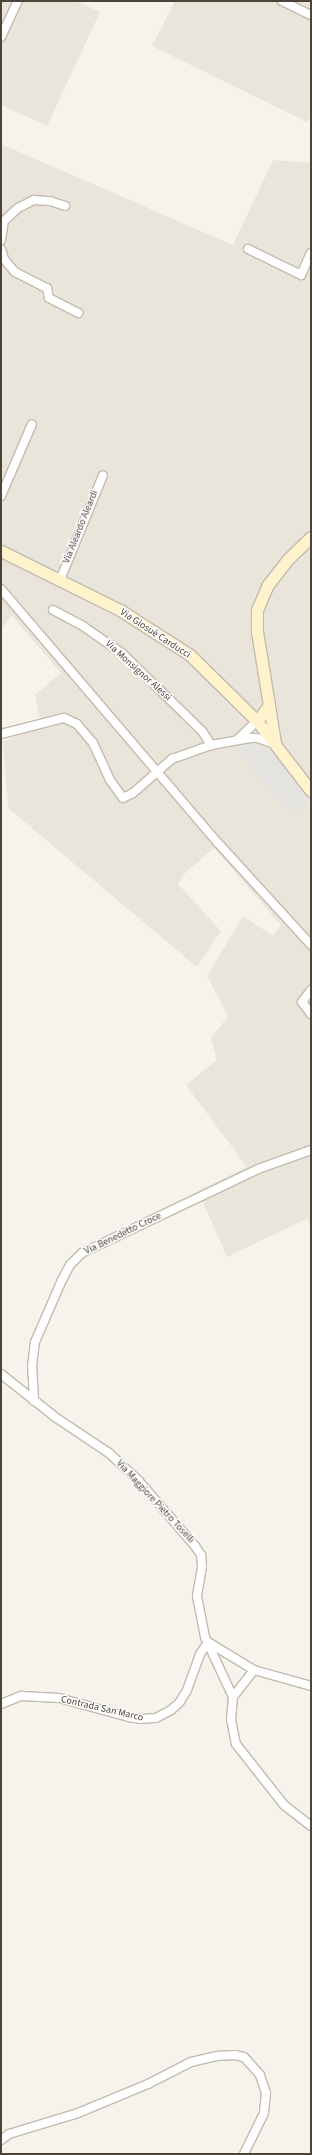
<!DOCTYPE html>
<html>
<head>
<meta charset="utf-8">
<style>
  body { margin:0 }
  #map { position:relative; width:312px; height:2155px; overflow:hidden; background:#f6f3ec; font-family:"Source Sans 3",sans-serif }
  div>[style] { position:absolute }
  .residential>* { inset:0; background:#eae5da }
  .parking>* { inset:0; background:#e5e3e0 }
  .roads { filter:drop-shadow(1px 0 #c2bbae) drop-shadow(-1px 0 #c2bbae) drop-shadow(0 1px #c2bbae) drop-shadow(0 -1px #c2bbae) }
  .street>* { height:8px; margin:-4px; padding:0 4px; transform-origin:4px; border-radius:4px; background:#fff }
  .secondary>* { height:11px; margin:-5.5px; padding:0 5.5px; transform-origin:5.5px; border-radius:5.5px; background:#fff3cd }
  span { translate:-50% -50%; white-space:nowrap; text-align:center; line-height:1.15; -webkit-text-stroke:3px #fff; paint-order:stroke }
  .street-label { font-size:10px; color:#4b4439 }
  .frame { position:absolute; inset:0; border:2px solid #4b4439; pointer-events:none }
</style>
</head>
<body>
<div id="map">
  <div class="residential">
    <div style="clip-path:polygon(1px 1px,76px 1px,100px 12px,47px 126px,1px 105px)"></div>
    <div style="clip-path:polygon(175px 1px,311px 1px,311px 115px,307px 122px,152px 46px)"></div>
    <div style="clip-path:polygon(1px 144px,233px 245px,273px 160px,311px 163px,311px 1233px,308px 1218px,227px 1257px,198px 1191px,247px 1167px,186px 1085px,217px 1060px,211px 1038px,228px 1016px,207px 976px,243px 916px,273px 936px,281px 925px,214px 848px,185px 873px,178px 884px,221px 931px,197px 967px,8px 808px,3px 741px,41px 727px,35px 695px,61px 673px,12px 616px,1px 629px)"></div>
  </div>
  <div class="parking">
    <div style="clip-path:polygon(253px 741px,273px 752px,310px 800px,292px 816px,235px 747px)"></div>
  </div>
  <div class="roads">
    <div class="street">
      <div style="left:282px;top:1px;width:32px;rotate:26deg"></div>
      <div style="left:1px;top:37px;width:40px;rotate:-65deg"></div>
      <div style="left:1px;top:240px;width:19px;rotate:-81deg"></div>
      <div style="left:4px;top:221px;width:19px;rotate:-43deg"></div>
      <div style="left:18px;top:208px;width:18px;rotate:-27deg"></div>
      <div style="left:34px;top:200px;width:16px;rotate:4deg"></div>
      <div style="left:50px;top:201px;width:16px;rotate:18deg"></div>
      <div style="left:1px;top:249px;width:10px;rotate:73deg"></div>
      <div style="left:4px;top:259px;width:17px;rotate:50deg"></div>
      <div style="left:15px;top:272px;width:36px;rotate:27deg"></div>
      <div style="left:47px;top:288px;width:10px;rotate:79deg"></div>
      <div style="left:49px;top:298px;width:33px;rotate:27deg"></div>
      <div style="left:248px;top:249px;width:59px;rotate:26.1deg"></div>
      <div style="left:301px;top:275px;width:24px;rotate:-66deg"></div>
      <div style="left:1px;top:496px;width:78px;rotate:-66.7deg"></div>
      <div style="left:60px;top:580px;width:113px;rotate:-67.7deg"></div>
      <div style="left:1px;top:589px;width:334px;rotate:49.5deg"></div>
      <div style="left:218px;top:843px;width:138px;rotate:47.6deg"></div>
      <div style="left:53px;top:610px;width:34px;rotate:28deg"></div>
      <div style="left:83px;top:626px;width:49px;rotate:35deg"></div>
      <div style="left:123px;top:654px;width:110px;rotate:44.3deg"></div>
      <div style="left:202px;top:731px;width:17px;rotate:57deg"></div>
      <div style="left:1px;top:734px;width:65px;rotate:-14.3deg"></div>
      <div style="left:64px;top:718px;width:14px;rotate:25deg"></div>
      <div style="left:77px;top:724px;width:25px;rotate:50deg"></div>
      <div style="left:93px;top:743px;width:41px;rotate:65.3deg"></div>
      <div style="left:110px;top:780px;width:22px;rotate:54deg"></div>
      <div style="left:123px;top:798px;width:11px;rotate:-27deg"></div>
      <div style="left:133px;top:793px;width:52px;rotate:-41.1deg"></div>
      <div style="left:172px;top:759px;width:41px;rotate:-19.7deg"></div>
      <div style="left:211px;top:745px;width:40px;rotate:-10deg"></div>
      <div style="left:250px;top:738px;width:7px"></div>
      <div style="left:257px;top:738px;width:19px;rotate:18deg"></div>
      <div style="left:238px;top:739px;width:26px;rotate:-43deg"></div>
      <div style="left:311px;top:990px;width:15px;rotate:127deg"></div>
      <div style="left:302px;top:1002px;width:15px;rotate:53deg"></div>
      <div style="left:1px;top:1374px;width:69px;rotate:38.5deg"></div>
      <div style="left:55px;top:1417px;width:65px;rotate:33.7deg"></div>
      <div style="left:109px;top:1453px;width:41px;rotate:43deg"></div>
      <div style="left:139px;top:1481px;width:86px;rotate:49.3deg"></div>
      <div style="left:195px;top:1546px;width:11px;rotate:56deg"></div>
      <div style="left:201px;top:1555px;width:12px;rotate:85deg"></div>
      <div style="left:202px;top:1567px;width:29px;rotate:100deg"></div>
      <div style="left:197px;top:1596px;width:42px;rotate:79deg"></div>
      <div style="left:205px;top:1637px;width:66px;rotate:65deg"></div>
      <div style="left:34px;top:1401px;width:35px;rotate:-93deg"></div>
      <div style="left:32px;top:1366px;width:24px;rotate:-83deg"></div>
      <div style="left:35px;top:1342px;width:68px;rotate:-66.5deg"></div>
      <div style="left:62px;top:1280px;width:17px;rotate:-62deg"></div>
      <div style="left:70px;top:1265px;width:17px;rotate:-45deg"></div>
      <div style="left:82px;top:1253px;width:195px;rotate:-25.5deg"></div>
      <div style="left:258px;top:1169px;width:56px;rotate:-19.7deg"></div>
      <div style="left:208px;top:1642px;width:54px;rotate:31.3deg"></div>
      <div style="left:254px;top:1670px;width:59px;rotate:15.7deg"></div>
      <div style="left:254px;top:1670px;width:34px;rotate:128deg"></div>
      <div style="left:233px;top:1697px;width:22px;rotate:95deg"></div>
      <div style="left:231px;top:1719px;width:25px;rotate:79deg"></div>
      <div style="left:236px;top:1744px;width:78px;rotate:51.8deg"></div>
      <div style="left:284px;top:1805px;width:34px;rotate:38deg"></div>
      <div style="left:1px;top:1704px;width:22px;rotate:-22deg"></div>
      <div style="left:21px;top:1696px;width:38px;rotate:3deg"></div>
      <div style="left:59px;top:1698px;width:73px;rotate:15.2deg"></div>
      <div style="left:129px;top:1717px;width:11px;rotate:10deg"></div>
      <div style="left:140px;top:1719px;width:16px;rotate:-4deg"></div>
      <div style="left:156px;top:1718px;width:17px;rotate:-28deg"></div>
      <div style="left:171px;top:1710px;width:11px;rotate:-41deg"></div>
      <div style="left:179px;top:1703px;width:15px;rotate:-58deg"></div>
      <div style="left:187px;top:1690px;width:38px;rotate:-70deg"></div>
      <div style="left:200px;top:1654px;width:14px;rotate:-56deg"></div>
      <div style="left:1px;top:2140px;width:10px;rotate:-37deg"></div>
      <div style="left:9px;top:2134px;width:72px;rotate:-16.9deg"></div>
      <div style="left:78px;top:2113px;width:76px;rotate:-22.5deg"></div>
      <div style="left:148px;top:2084px;width:48px;rotate:-27.1deg"></div>
      <div style="left:191px;top:2062px;width:27px;rotate:-13deg"></div>
      <div style="left:217px;top:2056px;width:18px;rotate:-3deg"></div>
      <div style="left:235px;top:2055px;width:9px;rotate:13deg"></div>
      <div style="left:244px;top:2057px;width:24px;rotate:48deg"></div>
      <div style="left:260px;top:2075px;width:19px;rotate:72deg"></div>
      <div style="left:266px;top:2093px;width:20px;rotate:96deg"></div>
      <div style="left:264px;top:2113px;width:46px;rotate:116deg"></div>
    </div>
    <div class="secondary">
      <div style="left:1px;top:551px;width:133px;rotate:26.4deg"></div>
      <div style="left:120px;top:610px;width:83px;rotate:32.7deg"></div>
      <div style="left:190px;top:655px;width:94px;rotate:44.6deg"></div>
      <div style="left:257px;top:721px;width:88px;rotate:52.4deg"></div>
      <div style="left:269px;top:705px;width:39px;rotate:81deg"></div>
      <div style="left:257px;top:721px;width:20px;rotate:-53deg"></div>
      <div style="left:269px;top:705px;width:74px;rotate:-99.3deg"></div>
      <div style="left:257px;top:632px;width:22px;rotate:-90deg"></div>
      <div style="left:257px;top:610px;width:26px;rotate:-67deg"></div>
      <div style="left:267px;top:586px;width:34px;rotate:-52deg"></div>
      <div style="left:288px;top:559px;width:32px;rotate:-44deg"></div>
    </div>
  </div>
  <div class="street-label">
    <span style="left:81px;top:527px;rotate:-68deg">Via Aleardo Aleardi</span>
    <span style="left:155px;top:634px;rotate:33deg">Via Giosuè Carducci</span>
    <span style="left:138px;top:671px;rotate:42deg">Via Monsignor Alessi</span>
    <span style="left:123px;top:1234px;rotate:-26deg">Via Benedetto Croce</span>
    <span style="left:155px;top:1502px;rotate:47deg">Via Maggiore Pietro Toselli</span>
    <span style="left:102px;top:1709px;rotate:13deg">Contrada San Marco</span>
  </div>
  <div class="frame"></div>
</div>
</body>
</html>
